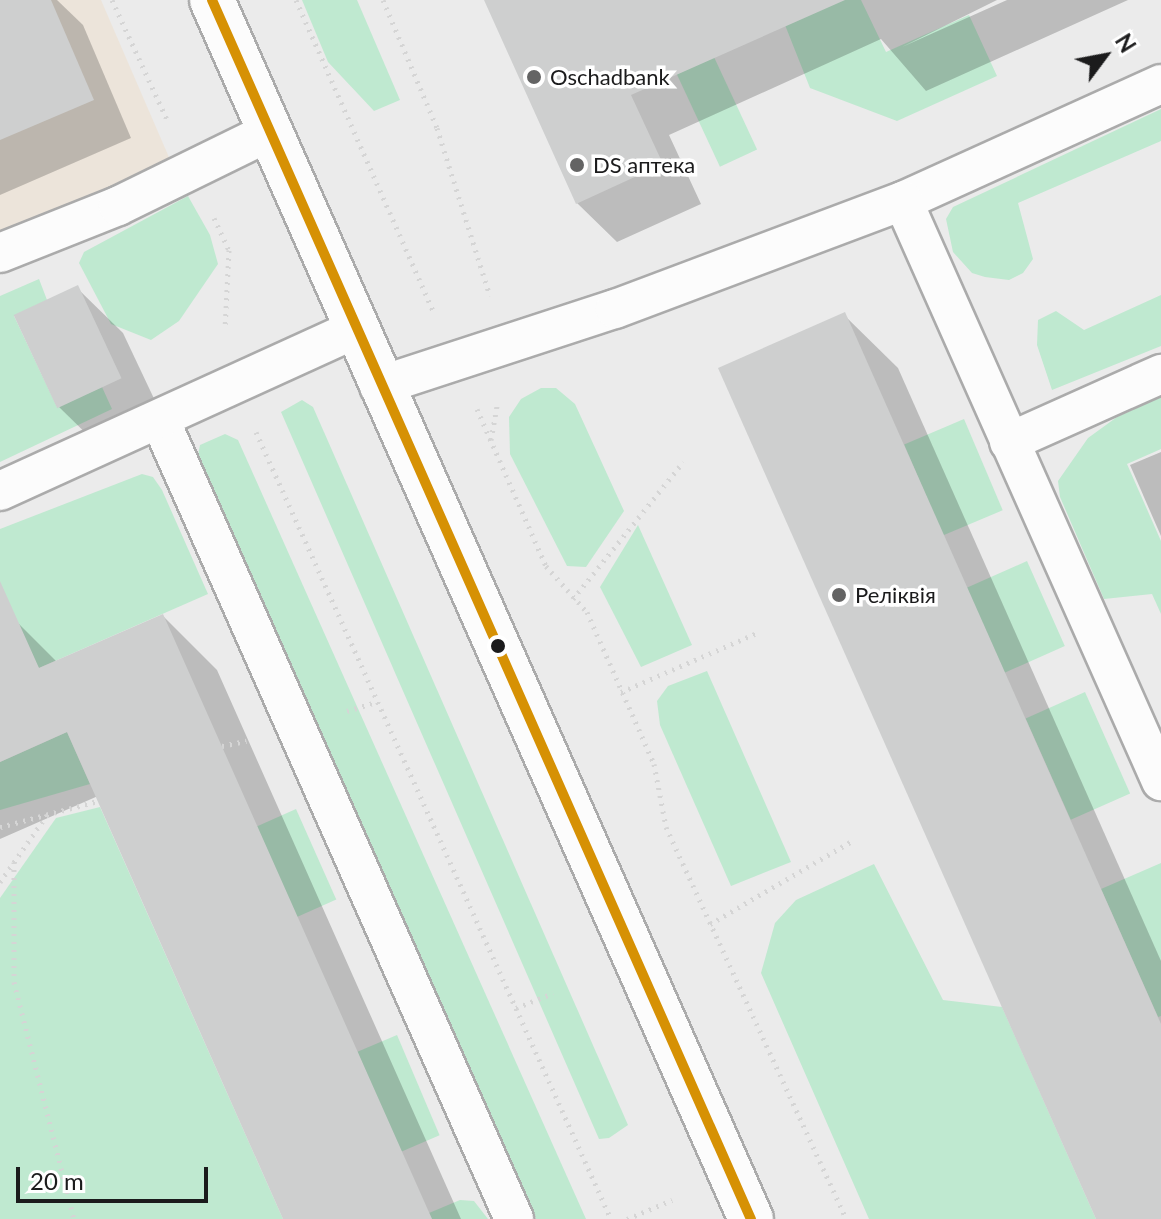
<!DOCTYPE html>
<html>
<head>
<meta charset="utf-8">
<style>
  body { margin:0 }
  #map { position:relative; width:1161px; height:1219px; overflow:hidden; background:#ebebeb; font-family:Lato,sans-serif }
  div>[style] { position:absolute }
  .commercial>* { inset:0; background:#ece4da }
  .green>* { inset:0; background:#bfe9d0; transform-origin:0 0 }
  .shadow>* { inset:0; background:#0003 }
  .building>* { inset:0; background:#cecfcf; transform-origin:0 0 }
  .path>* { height:5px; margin-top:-2.5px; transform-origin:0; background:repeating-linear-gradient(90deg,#d5d5d5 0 2px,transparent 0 8px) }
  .roads { filter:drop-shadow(2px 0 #ababab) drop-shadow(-2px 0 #ababab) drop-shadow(0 2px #ababab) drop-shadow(0 -2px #ababab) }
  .service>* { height:38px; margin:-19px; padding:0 19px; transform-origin:19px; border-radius:19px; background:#fcfcfc }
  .secondary>* { height:44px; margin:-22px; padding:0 22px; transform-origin:22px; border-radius:22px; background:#fcfcfc }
  .bus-1>* { height:10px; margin:-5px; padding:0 5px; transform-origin:5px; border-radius:5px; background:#d69104 }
  .dots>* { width:22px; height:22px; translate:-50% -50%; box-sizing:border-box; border:4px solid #fff; border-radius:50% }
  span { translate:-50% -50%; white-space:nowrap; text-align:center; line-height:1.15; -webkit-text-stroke:7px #fff; paint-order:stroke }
  .poi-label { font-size:22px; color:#1b1b1c }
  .left { translate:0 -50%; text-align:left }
  .north { position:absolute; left:1065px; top:16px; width:80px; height:80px; -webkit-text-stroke:6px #fff; paint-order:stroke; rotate:58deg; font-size:22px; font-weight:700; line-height:32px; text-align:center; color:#1b1b1c }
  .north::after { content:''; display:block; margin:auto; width:28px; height:36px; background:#1b1b1c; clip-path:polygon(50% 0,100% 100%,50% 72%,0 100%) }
  .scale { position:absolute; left:16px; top:1167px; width:192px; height:36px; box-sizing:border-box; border:4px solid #1b1b1c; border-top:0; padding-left:10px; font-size:24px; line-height:28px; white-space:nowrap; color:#1b1b1c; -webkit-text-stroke:6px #fff; paint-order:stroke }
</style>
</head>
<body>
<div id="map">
  <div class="commercial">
    <div style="clip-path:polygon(0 0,101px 0,181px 185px,0 264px)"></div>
  </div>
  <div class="green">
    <div style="clip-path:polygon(302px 0,357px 0,400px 100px,374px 111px,328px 62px)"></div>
    <div style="clip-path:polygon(841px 0,861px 0,886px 52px,969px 15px,997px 76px,897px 121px,810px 88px,785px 25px)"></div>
    <div style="left:714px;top:57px;width:102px;height:41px;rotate:65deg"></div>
    <div style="clip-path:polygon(1161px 109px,1161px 141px,1018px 203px,1033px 259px,1023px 273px,1009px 280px,985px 277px,972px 273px,953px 252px,946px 219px,953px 207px)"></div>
    <div style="clip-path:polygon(188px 196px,210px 235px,218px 264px,179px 321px,151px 340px,111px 324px,79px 263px,84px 252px)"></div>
    <div style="clip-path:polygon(39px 279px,47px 300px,14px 316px,57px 407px,102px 387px,112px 409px,0 462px,0 296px)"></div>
    <div style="clip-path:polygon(1161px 295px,1161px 346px,1052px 390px,1037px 345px,1038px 320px,1056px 311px,1084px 330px)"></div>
    <div style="clip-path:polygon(541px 388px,556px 388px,575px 404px,624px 511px,586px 567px,567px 566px,510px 454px,509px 417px,521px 399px)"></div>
    <div style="clip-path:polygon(1161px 397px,1161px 449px,1127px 464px,1161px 541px,1161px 614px,1152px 594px,1104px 599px,1060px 497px,1058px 481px,1088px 438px,1117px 417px)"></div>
    <div style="clip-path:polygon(302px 400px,313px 407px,628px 1125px,609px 1138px,599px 1139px,281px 412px)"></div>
    <div style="left:964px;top:419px;width:99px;height:65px;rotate:67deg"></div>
    <div style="clip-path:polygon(225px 434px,238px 440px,586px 1219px,536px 1219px,197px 460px,200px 445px)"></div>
    <div style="clip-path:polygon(142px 474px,153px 477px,162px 490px,208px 594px,39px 668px,0 627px,0 529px)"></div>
    <div style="clip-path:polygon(638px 525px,692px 645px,641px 667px,600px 587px)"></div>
    <div style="left:1027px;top:561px;width:93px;height:66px;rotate:66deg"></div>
    <div style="clip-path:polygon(707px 671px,791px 862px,731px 886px,660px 725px,657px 701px,668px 686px)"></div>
    <div style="left:1085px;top:692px;width:111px;height:65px;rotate:66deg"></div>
    <div style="clip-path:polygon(67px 732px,90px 784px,0 810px,0 762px)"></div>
    <div style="clip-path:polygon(100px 807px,283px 1219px,0 1219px,0 898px,56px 818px)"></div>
    <div style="left:296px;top:809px;width:99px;height:43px;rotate:66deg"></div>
    <div style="clip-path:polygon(1161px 863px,1161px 1016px,1158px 1017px,1101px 889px)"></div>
    <div style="clip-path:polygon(874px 864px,943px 1000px,1002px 1007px,1096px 1219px,869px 1219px,761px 973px,775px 923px,796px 900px)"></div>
    <div style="left:397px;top:1035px;width:109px;height:43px;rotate:67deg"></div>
    <div style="clip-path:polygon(460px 1200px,474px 1201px,488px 1219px,432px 1219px,429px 1213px)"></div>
  </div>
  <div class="shadow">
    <div style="clip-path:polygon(14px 0,57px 0,83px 25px,131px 138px,0 195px,0 6px)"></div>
    <div style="clip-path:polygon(486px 0,997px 0,902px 47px,1007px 0,1128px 0,926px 91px,881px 39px,669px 135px,701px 204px,617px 242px,577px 203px)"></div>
    <div style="clip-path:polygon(77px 288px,123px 333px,166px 424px,105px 452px,59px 407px)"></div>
    <div style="clip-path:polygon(844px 315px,898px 368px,1161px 961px,1161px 1219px,1099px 1219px)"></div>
    <div style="clip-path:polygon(1161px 452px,1161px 536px,1130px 465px)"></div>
    <div style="clip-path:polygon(163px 616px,217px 670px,461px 1219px,285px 1219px,98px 796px,0 839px,0 629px,17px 622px,57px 662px)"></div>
  </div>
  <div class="building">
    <div style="clip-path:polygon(0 0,51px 0,94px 100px,0 140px)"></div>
    <div style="clip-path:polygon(484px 0,845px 0,631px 95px,663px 164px,576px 204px)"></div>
    <div style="left:78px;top:285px;width:103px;height:71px;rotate:65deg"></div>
    <div style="clip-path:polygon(845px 312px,1161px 1024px,1161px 1219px,1096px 1219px,718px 368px)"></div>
    <div style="clip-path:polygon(0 581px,39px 668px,163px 614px,432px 1219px,283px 1219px,67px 732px,0 762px)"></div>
  </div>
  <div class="path">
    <div style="left:112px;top:0;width:134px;rotate:65.3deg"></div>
    <div style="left:296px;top:0;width:342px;rotate:66.2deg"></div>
    <div style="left:383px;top:0;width:139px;rotate:67.1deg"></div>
    <div style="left:437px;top:128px;width:176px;rotate:72.5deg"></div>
    <div style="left:214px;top:218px;width:35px;rotate:65deg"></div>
    <div style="left:229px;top:250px;width:78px;rotate:92.9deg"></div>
    <div style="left:477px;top:409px;width:171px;rotate:66.3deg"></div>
    <div style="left:546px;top:566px;width:62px;rotate:48.3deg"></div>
    <div style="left:587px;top:612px;width:166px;rotate:66.2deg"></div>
    <div style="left:654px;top:764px;width:64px;rotate:79.2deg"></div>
    <div style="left:666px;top:827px;width:431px;rotate:65.3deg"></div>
    <div style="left:256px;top:432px;width:863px;rotate:65.72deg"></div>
    <div style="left:491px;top:440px;width:39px;rotate:-80deg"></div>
    <div style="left:573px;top:599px;width:176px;rotate:-51.2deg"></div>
    <div style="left:621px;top:692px;width:150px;rotate:-23.5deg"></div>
    <div style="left:347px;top:711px;width:31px;rotate:-17deg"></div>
    <div style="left:222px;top:746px;width:25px;rotate:-12deg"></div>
    <div style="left:0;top:827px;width:101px;rotate:-14.9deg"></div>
    <div style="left:14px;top:862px;width:120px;rotate:90deg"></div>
    <div style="left:14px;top:982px;width:244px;rotate:75.8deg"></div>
    <div style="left:0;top:882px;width:82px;rotate:-55deg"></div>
    <div style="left:710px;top:924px;width:164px;rotate:-30.3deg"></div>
    <div style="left:516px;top:1008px;width:40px;rotate:-22deg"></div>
    <div style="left:627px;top:1219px;width:49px;rotate:-22.9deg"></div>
  </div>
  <div class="roads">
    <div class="service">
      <div style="left:903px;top:201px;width:283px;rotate:-24.4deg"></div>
      <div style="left:0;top:253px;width:127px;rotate:-21.7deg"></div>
      <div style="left:118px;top:206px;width:168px;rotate:-26.1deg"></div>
      <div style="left:379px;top:386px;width:248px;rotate:-18.1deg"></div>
      <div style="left:615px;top:309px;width:308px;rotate:-20.6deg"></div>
      <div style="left:903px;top:201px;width:635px;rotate:66.02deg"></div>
      <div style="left:160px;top:420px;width:874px;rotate:66.1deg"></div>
      <div style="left:1009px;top:442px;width:167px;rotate:-24.1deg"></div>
      <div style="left:0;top:491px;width:388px;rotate:-24.5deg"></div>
    </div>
    <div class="secondary">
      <div style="left:212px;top:0;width:1333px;rotate:66.15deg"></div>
    </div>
  </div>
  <div class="bus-1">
    <div style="left:212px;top:0;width:1333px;rotate:66.15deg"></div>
  </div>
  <div class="dots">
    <div style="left:534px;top:77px;background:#646464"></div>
    <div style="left:577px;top:165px;background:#646464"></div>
    <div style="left:839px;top:595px;background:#646464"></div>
    <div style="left:498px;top:646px;background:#1b1b1c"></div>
  </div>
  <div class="poi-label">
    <span class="left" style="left:550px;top:77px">Oschadbank</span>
    <span class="left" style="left:593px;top:165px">DS аптека</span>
    <span class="left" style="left:855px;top:595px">Реліквія</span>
  </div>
  <div class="north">N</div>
  <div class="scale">20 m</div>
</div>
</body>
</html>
